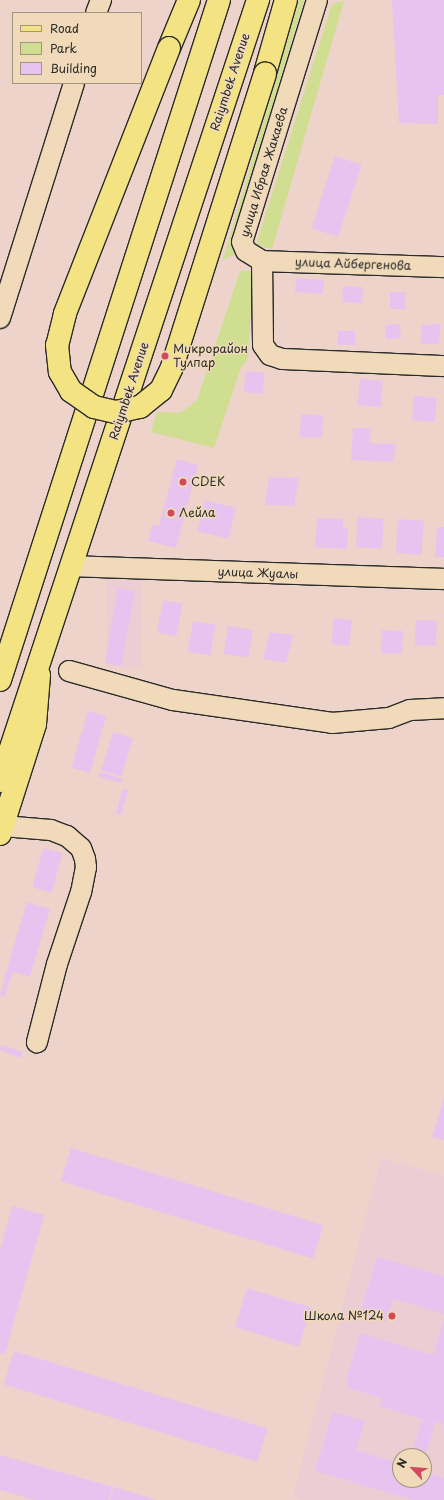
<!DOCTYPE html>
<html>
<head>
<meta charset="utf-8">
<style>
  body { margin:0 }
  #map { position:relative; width:444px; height:1500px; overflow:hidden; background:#edd3c9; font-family:"Playpen Sans",sans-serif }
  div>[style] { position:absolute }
  .built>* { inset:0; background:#ebced4; transform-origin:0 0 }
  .green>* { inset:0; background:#d0de92 }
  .building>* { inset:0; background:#e7c4ef; transform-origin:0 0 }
  .roads { filter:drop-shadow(1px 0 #2b2b2b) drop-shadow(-1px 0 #2b2b2b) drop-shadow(0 1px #2b2b2b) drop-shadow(0 -1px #2b2b2b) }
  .minor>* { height:20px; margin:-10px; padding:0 10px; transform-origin:10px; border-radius:10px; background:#f0dab9 }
  .major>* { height:22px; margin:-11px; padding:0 11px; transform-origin:11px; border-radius:11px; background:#f4e382 }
  .highway>* { height:22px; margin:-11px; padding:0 11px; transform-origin:11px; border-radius:11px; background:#f4e382 }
  .bridges { filter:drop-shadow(1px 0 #2b2b2b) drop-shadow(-1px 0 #2b2b2b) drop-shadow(0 1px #2b2b2b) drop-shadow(0 -1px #2b2b2b) }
  .highway-bridge>* { height:22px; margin:-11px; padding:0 11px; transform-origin:11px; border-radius:11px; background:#f4e382 }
  .dots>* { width:11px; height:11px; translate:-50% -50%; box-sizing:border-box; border:2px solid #f0dab9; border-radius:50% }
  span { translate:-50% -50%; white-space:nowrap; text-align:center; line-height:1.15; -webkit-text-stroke:3px #f0dab9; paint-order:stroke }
  .street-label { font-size:12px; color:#2b2b2b }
  .poi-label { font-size:12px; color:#2b2b2b }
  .left { translate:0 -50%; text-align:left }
  .right { translate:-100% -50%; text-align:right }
  .legend { position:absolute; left:12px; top:12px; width:130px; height:72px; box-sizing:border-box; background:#f0dab9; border:1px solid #a19480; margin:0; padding:5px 7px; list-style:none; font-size:12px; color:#2b2b2b }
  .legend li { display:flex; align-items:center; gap:8px; height:20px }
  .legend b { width:20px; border:1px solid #a19480 }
  .north { position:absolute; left:392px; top:1448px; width:40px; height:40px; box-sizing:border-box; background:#f0dab9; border:1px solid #a19480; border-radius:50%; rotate:296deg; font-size:11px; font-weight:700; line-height:16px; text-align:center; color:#2b2b2b }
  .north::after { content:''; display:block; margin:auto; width:14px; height:18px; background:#d1495b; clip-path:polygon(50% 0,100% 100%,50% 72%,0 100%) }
</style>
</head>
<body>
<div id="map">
  <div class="built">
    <div style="left:107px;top:580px;width:34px;height:87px"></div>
    <div style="clip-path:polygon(evenodd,381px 1158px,444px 1176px,444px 1500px,302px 1500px,293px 1497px,381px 1158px,400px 1456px,424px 1456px,424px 1480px,400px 1480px,400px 1456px)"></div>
  </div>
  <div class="green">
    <div style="clip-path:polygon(299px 0,304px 0,233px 239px,236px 254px,223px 260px)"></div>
    <div style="clip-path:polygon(344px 1px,272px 249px,256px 245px,332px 4px)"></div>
    <div style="clip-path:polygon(240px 271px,253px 271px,248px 359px,241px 367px,214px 448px,151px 432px,157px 412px,181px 413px,197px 400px)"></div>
  </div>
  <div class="building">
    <div style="clip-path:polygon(392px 0,444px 0,444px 95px,438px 95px,438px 124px,399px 123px)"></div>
    <div style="left:335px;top:156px;width:28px;height:76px;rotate:18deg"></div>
    <div style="left:296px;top:278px;width:28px;height:14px;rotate:4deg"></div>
    <div style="left:343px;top:286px;width:20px;height:16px;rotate:3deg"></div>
    <div style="left:390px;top:292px;width:15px;height:17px"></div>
    <div style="left:400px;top:324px;width:14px;height:15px;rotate:86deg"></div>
    <div style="clip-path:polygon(441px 324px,439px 344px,421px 344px,422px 325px)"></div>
    <div style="left:338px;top:331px;width:17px;height:14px"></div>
    <div style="left:246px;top:371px;width:19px;height:21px;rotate:6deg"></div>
    <div style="left:360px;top:379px;width:23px;height:26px;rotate:5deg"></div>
    <div style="left:414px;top:396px;width:23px;height:24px;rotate:5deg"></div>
    <div style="left:301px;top:414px;width:22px;height:23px;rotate:3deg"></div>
    <div style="clip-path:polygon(353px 428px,371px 429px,369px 443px,396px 444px,393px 462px,351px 460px)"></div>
    <div style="clip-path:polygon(177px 459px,198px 465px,176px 548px,148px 541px,152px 524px,159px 526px)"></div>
    <div style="clip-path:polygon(269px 477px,299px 478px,294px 506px,265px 505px)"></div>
    <div style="left:205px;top:500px;width:32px;height:32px;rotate:14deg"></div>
    <div style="left:358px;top:517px;width:26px;height:30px;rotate:4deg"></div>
    <div style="clip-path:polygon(317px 518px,343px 519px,343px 528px,348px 529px,347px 549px,315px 547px)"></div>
    <div style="left:398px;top:519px;width:26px;height:34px;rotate:4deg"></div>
    <div style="clip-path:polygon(437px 527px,444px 527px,444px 557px,435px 557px)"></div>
    <div style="left:118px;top:588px;width:17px;height:76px;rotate:10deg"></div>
    <div style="left:163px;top:600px;width:20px;height:33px;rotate:11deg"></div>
    <div style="left:334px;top:618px;width:18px;height:26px;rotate:6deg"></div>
    <div style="left:416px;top:620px;width:21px;height:25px;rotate:3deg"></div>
    <div style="left:193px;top:621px;width:23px;height:31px;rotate:10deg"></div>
    <div style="left:228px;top:626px;width:25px;height:28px;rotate:9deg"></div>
    <div style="left:382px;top:630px;width:21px;height:23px;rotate:3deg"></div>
    <div style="clip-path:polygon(270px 632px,293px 635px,286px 663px,263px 659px)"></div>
    <div style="left:88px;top:711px;width:19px;height:59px;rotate:16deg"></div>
    <div style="left:113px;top:732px;width:21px;height:40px;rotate:17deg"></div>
    <div style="clip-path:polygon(100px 772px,123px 779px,122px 783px,98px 777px)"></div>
    <div style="clip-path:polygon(125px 789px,128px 790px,121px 815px,116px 814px,122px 791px)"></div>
    <div style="left:43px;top:848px;width:20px;height:41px;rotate:15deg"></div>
    <div style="clip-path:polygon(27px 902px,50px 909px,30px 977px,13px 972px,10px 981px,4px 979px)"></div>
    <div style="clip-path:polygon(5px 980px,9px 981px,4px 998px,0 995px)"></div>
    <div style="clip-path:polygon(1px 1045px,23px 1052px,21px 1058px,0 1050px)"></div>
    <div style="clip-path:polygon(444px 1098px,444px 1140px,432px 1137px)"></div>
    <div style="left:71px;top:1148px;width:264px;height:35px;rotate:17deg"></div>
    <div style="clip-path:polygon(12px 1206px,44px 1215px,5px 1354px,0 1353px,0 1250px)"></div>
    <div style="clip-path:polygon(377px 1257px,444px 1276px,444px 1314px,393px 1299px,387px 1321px,360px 1313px)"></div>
    <div style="left:247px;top:1288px;width:67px;height:41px;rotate:17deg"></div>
    <div style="clip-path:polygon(444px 1320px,444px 1424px,436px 1421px,425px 1456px,411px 1456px,422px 1419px,379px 1406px,382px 1398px,348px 1388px,347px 1377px,360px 1333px,433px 1355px)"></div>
    <div style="left:14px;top:1351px;width:265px;height:35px;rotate:17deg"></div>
    <div style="clip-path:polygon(333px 1412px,365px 1421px,356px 1450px,400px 1463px,400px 1480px,424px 1480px,424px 1472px,444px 1478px,444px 1500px,413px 1500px,315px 1471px)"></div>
    <div style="clip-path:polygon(0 1455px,113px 1487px,109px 1500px,34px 1500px,0 1490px)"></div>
    <div style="clip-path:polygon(114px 1487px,157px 1500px,110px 1500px)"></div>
  </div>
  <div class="roads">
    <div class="minor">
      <div style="left:317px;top:0;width:253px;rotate:107.2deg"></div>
      <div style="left:242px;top:242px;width:10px;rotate:66deg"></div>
      <div style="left:246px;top:251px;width:19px;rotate:32deg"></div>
      <div style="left:262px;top:261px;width:84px;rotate:89.3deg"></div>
      <div style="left:263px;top:345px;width:12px;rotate:55deg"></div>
      <div style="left:270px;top:355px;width:13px;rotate:18deg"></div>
      <div style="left:282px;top:359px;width:162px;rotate:2.5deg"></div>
      <div style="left:96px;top:13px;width:14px;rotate:-69deg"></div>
      <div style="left:262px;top:261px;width:182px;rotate:1.9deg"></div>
      <div style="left:0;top:318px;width:246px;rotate:-72.5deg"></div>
      <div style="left:71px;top:566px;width:373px;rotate:2deg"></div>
      <div style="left:69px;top:671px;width:108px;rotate:15.6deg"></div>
      <div style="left:173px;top:700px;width:161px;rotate:8.2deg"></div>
      <div style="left:332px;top:723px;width:57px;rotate:-5deg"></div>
      <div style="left:389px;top:718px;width:22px;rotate:-21deg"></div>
      <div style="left:410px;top:710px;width:34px;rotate:-3deg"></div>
      <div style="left:3px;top:826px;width:48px;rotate:4.8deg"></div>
      <div style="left:51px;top:830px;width:17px;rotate:21deg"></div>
      <div style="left:67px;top:836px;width:18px;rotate:41deg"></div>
      <div style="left:81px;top:848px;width:12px;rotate:70deg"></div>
      <div style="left:85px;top:859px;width:8px;rotate:83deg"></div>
      <div style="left:86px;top:867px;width:25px;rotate:101deg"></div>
      <div style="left:81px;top:892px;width:76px;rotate:108.4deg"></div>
      <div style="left:57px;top:964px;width:81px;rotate:104.4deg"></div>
    </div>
    <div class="major">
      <div style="left:0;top:834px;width:115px;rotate:-72.3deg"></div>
      <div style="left:35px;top:724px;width:49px;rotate:-85.3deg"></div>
    </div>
    <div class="highway">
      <div style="left:169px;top:48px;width:52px;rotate:-67.4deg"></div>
      <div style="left:265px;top:73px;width:76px;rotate:-74deg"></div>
      <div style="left:0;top:680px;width:714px;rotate:-72.15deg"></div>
      <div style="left:0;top:781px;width:823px;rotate:-71.72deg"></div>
    </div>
  </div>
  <div class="bridges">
    <div class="highway-bridge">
      <div style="left:169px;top:48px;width:286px;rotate:111.4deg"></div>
      <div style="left:65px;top:314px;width:32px;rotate:104deg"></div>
      <div style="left:57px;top:345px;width:27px;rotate:84deg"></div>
      <div style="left:60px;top:372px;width:22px;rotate:60deg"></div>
      <div style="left:71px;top:391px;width:28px;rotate:35deg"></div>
      <div style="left:94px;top:407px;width:23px;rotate:13deg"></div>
      <div style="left:116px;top:412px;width:25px;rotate:-12deg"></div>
      <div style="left:140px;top:407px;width:27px;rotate:-39deg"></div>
      <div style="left:161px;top:390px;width:25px;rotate:-64deg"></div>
      <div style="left:172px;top:367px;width:308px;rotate:-72.4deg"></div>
    </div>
  </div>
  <div class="dots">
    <div style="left:165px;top:356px;background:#d1495b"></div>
    <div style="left:183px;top:482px;background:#d1495b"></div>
    <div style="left:171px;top:513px;background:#d1495b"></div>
    <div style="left:392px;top:1316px;background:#d1495b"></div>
  </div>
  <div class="street-label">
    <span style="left:230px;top:82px;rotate:-72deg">Raiymbek Avenue</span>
    <span style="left:264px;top:172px;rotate:-73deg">улица Ибрая Жакаева</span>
    <span style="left:353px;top:264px;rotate:2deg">улица Айбергенова</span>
    <span style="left:129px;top:391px;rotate:-72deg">Raiymbek Avenue</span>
    <span style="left:258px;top:573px;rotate:2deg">улица Жуалы</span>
  </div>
  <div class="poi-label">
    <span class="left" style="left:173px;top:356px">Микрорайон<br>Тулпар</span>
    <span class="left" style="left:191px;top:482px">CDEK</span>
    <span class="left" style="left:179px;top:513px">Лейла</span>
    <span class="right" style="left:384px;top:1316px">Школа №124</span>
  </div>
  <ul class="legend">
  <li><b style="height:5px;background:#f4e382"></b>Road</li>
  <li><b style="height:11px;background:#d0de92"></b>Park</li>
  <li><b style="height:11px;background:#e7c4ef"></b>Building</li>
  </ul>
  <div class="north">N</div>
</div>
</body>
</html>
